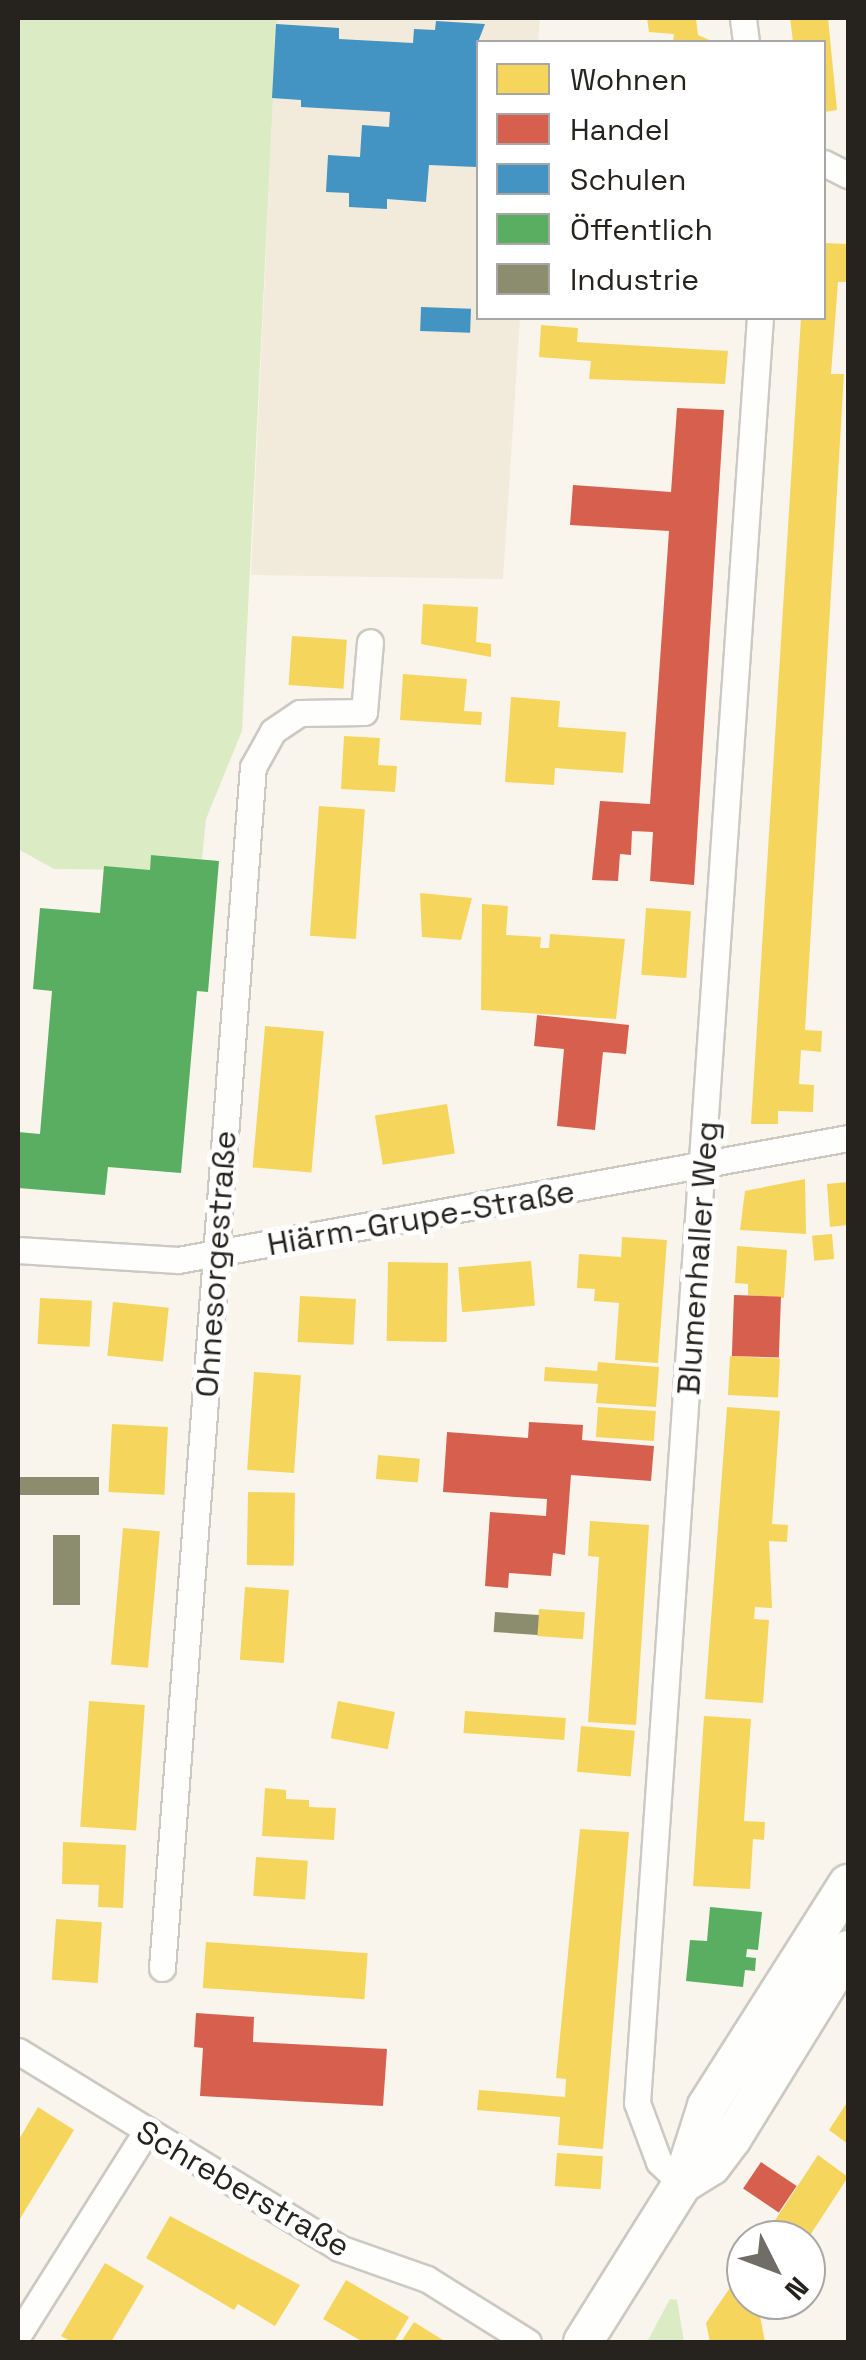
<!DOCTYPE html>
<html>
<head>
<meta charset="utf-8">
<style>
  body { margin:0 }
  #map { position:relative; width:866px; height:2360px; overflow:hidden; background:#f9f5ed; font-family:"Space Grotesk",sans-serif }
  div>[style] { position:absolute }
  .built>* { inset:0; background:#f2eada }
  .green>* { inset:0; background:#dbebc3 }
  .homes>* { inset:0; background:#f6d55c; transform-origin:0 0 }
  .shops>* { inset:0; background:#d6604d; transform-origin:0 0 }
  .schools>* { inset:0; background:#4393c3; transform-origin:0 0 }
  .public>* { inset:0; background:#5aae61 }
  .industry>* { inset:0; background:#8c8c6e; transform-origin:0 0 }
  .roads { filter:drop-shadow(2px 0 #ccc9c3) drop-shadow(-2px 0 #ccc9c3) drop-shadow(0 2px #ccc9c3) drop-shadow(0 -2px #ccc9c3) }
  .minor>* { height:25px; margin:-12.5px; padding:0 12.5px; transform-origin:12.5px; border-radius:12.5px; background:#fefefc }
  .secondary>* { height:38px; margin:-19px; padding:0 19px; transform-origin:19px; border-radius:19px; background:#fefefc }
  span { translate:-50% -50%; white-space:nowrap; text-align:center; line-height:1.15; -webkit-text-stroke:10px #fff; paint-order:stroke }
  .street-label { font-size:32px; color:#26231e }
  .frame { position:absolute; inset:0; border:20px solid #26231e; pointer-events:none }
  .legend { position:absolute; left:476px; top:40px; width:350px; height:280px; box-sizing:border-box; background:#fff; border:2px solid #a8a7a5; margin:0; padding:12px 18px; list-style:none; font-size:30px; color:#26231e }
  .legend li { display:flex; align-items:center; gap:20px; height:50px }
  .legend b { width:50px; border:2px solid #a8a7a5 }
  .north { position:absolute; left:726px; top:2220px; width:100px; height:100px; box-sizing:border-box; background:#fff; border:2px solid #a8a7a5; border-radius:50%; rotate:132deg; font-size:28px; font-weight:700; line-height:40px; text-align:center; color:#26231e }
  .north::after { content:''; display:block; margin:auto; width:35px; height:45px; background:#706c66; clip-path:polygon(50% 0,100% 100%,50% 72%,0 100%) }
</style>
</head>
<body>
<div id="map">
  <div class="built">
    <div style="clip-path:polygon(277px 18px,540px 18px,538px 42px,478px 42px,478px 318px,520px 318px,503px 579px,251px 575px)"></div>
  </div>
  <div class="green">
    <div style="clip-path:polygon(18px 18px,277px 18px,242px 731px,206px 819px,202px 859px,152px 855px,150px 870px,54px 869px,18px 849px)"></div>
    <div style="clip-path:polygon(670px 2299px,677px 2300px,684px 2342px,647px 2342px)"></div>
  </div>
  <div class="homes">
    <div style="clip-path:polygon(647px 18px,696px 18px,698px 35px,714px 42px,673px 42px,674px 34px,649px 32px)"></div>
    <div style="clip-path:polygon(790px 18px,828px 18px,837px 110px,824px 112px,824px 42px,793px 42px)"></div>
    <div style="clip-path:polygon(824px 243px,848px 244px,848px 282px,838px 282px,831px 374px,844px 374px,805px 1030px,822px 1031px,821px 1052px,801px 1050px,799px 1084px,814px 1085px,813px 1112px,778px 1111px,778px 1124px,751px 1124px,801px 318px,824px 318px)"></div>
    <div style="clip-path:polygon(541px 325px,578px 328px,577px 342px,728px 351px,725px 384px,589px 379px,591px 361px,539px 357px)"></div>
    <div style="clip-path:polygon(423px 604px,478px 607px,476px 642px,491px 644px,491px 657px,421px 644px)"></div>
    <div style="left:292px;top:636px;width:55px;height:49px;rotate:4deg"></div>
    <div style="clip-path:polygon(403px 674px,467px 679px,464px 711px,482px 712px,481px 725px,400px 720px)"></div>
    <div style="clip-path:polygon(511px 697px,560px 701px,558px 727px,626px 732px,623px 773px,555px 768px,554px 785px,505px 782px)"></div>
    <div style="clip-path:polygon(344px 736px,380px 738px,378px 765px,397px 766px,395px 792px,341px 789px)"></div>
    <div style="left:319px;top:806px;width:46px;height:130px;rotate:4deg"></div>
    <div style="clip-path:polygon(420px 893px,472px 898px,461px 940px,422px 937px)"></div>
    <div style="clip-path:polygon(482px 904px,508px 906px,506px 935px,541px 937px,540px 948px,549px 948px,550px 934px,625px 939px,616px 1019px,481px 1010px)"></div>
    <div style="left:646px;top:908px;width:45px;height:67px;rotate:4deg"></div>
    <div style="left:265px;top:1026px;width:59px;height:142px;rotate:5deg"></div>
    <div style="left:447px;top:1104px;width:50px;height:73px;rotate:81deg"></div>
    <div style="clip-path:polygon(805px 1179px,806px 1234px,740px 1230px,745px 1191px)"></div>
    <div style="clip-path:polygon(848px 1182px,848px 1225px,830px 1227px,827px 1184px)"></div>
    <div style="left:832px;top:1234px;width:25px;height:20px;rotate:85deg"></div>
    <div style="clip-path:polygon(622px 1237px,667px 1240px,658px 1363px,615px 1360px,619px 1303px,594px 1301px,595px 1289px,577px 1288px,579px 1254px,621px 1257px)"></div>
    <div style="clip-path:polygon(737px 1246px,787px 1250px,784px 1298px,748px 1295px,748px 1284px,735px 1283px)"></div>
    <div style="left:531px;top:1261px;width:45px;height:73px;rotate:85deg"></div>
    <div style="left:388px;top:1262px;width:60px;height:79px;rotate:1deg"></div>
    <div style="left:300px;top:1296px;width:56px;height:46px;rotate:3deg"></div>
    <div style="left:40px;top:1298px;width:52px;height:46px;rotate:3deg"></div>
    <div style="left:113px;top:1302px;width:56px;height:54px;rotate:6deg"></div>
    <div style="left:730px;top:1356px;width:50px;height:39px;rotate:3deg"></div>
    <div style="clip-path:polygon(598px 1362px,659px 1367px,656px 1407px,596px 1403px,598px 1384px,544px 1381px,545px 1367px,597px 1371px)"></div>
    <div style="left:254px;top:1372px;width:47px;height:98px;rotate:4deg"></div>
    <div style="left:598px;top:1407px;width:58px;height:30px;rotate:4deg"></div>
    <div style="clip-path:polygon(727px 1407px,780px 1411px,772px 1524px,788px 1525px,787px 1542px,769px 1541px,772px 1608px,755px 1607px,754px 1619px,769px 1620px,763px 1703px,705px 1699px)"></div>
    <div style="left:112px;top:1424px;width:56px;height:68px;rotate:3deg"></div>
    <div style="left:378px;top:1455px;width:42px;height:24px;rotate:5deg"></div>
    <div style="left:248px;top:1492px;width:47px;height:73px;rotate:1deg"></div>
    <div style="clip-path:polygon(590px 1521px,649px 1525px,636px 1725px,588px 1722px,599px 1557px,588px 1556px)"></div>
    <div style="left:123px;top:1528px;width:37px;height:137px;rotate:5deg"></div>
    <div style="left:245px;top:1587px;width:44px;height:73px;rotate:4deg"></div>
    <div style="left:539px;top:1609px;width:46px;height:27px;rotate:4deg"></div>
    <div style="left:89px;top:1701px;width:56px;height:126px;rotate:4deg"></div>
    <div style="left:338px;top:1701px;width:58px;height:38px;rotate:11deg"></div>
    <div style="left:465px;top:1711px;width:101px;height:22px;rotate:4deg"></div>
    <div style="clip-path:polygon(704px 1716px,751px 1719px,744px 1821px,765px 1822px,764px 1840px,753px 1839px,750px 1889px,693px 1886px)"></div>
    <div style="left:581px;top:1726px;width:54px;height:46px;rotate:5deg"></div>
    <div style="clip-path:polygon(265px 1788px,286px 1790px,286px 1799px,309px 1800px,309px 1807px,336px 1808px,334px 1840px,262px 1836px)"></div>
    <div style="clip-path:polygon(580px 1829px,629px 1832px,603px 2149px,558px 2145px,560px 2117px,477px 2110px,479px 2090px,565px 2097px,566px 2079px,556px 2078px)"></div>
    <div style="clip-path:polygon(63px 1842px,126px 1845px,123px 1908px,98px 1907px,99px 1885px,62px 1884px)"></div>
    <div style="left:256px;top:1857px;width:52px;height:39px;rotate:4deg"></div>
    <div style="left:56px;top:1919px;width:46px;height:61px;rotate:4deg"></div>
    <div style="left:206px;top:1942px;width:162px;height:46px;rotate:4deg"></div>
    <div style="clip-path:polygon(848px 2101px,848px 2144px,829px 2130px)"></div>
    <div style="clip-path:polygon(38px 2107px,74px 2130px,18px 2222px,18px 2141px)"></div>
    <div style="left:557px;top:2153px;width:46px;height:33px;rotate:4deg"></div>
    <div style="clip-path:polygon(818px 2155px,848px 2177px,807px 2240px,762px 2240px)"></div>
    <div style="clip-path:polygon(170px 2216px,300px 2285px,275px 2326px,238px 2304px,234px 2310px,146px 2258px)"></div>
    <div style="clip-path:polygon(105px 2263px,144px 2286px,111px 2342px,72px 2342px,61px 2336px)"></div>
    <div style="clip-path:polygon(742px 2270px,746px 2300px,757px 2300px,765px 2342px,710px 2342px,706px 2323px)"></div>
    <div style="clip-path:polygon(346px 2280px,409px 2317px,394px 2342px,363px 2342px,323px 2319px)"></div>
    <div style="clip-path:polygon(414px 2322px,446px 2342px,401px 2342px)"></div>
  </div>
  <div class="shops">
    <div style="clip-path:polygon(677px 408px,724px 410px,694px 885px,650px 881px,653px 832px,632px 831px,631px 855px,620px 854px,618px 881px,592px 880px,600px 801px,650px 804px,669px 531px,570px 525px,573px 485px,671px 492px)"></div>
    <div style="clip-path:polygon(537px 1015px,629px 1025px,626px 1054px,603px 1052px,595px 1130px,557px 1126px,564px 1049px,534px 1046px)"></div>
    <div style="left:734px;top:1295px;width:47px;height:61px;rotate:2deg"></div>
    <div style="clip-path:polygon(529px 1422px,583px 1425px,582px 1440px,654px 1446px,651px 1481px,571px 1475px,565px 1555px,553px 1553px,551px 1576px,509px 1573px,508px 1588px,485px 1586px,490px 1512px,546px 1516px,547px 1499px,443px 1492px,447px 1432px,528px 1438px)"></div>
    <div style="clip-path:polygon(196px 2013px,254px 2017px,253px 2042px,387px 2049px,383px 2106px,200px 2096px,203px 2048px,194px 2047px)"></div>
    <div style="left:761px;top:2162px;width:43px;height:32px;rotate:34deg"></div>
  </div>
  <div class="schools">
    <div style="clip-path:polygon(436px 21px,485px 24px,478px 42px,476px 167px,429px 165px,426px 202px,387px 199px,387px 209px,349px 207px,349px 193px,326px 192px,328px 155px,360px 157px,362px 125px,389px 127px,390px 112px,301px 107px,301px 100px,272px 98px,276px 24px,339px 28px,339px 39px,413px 43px,414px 29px,435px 30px)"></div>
    <div style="left:421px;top:307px;width:50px;height:24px;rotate:2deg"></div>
  </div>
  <div class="public">
    <div style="clip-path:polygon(151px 855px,219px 861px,208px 992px,197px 991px,181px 1173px,108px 1167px,105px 1195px,18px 1188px,18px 1132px,40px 1134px,52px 991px,33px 989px,40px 908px,100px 913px,104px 866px,150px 870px)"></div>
    <div style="clip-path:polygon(710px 1907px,762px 1912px,758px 1950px,747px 1949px,746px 1957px,756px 1958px,755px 1971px,745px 1970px,743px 1987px,686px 1981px,690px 1940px,707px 1941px)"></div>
  </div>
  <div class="industry">
    <div style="left:18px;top:1477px;width:81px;height:18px"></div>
    <div style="left:53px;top:1535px;width:27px;height:70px"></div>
    <div style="left:495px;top:1612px;width:44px;height:20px;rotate:4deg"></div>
  </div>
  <div class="roads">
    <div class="minor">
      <div style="left:743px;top:18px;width:24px;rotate:83deg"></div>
      <div style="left:824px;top:163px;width:27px;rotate:27deg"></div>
      <div style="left:18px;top:1250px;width:160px;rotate:3.6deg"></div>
      <div style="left:178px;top:1260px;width:681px;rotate:-10.32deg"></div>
      <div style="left:162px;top:1968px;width:1204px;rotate:-85.67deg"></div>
      <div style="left:253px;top:767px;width:41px;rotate:-60.9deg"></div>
      <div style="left:273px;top:731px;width:32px;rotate:-34deg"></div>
      <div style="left:300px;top:713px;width:64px;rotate:-0.9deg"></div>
      <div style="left:364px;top:712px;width:70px;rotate:-85.1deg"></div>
      <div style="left:18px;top:2051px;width:377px;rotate:31.5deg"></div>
      <div style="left:339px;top:2248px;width:93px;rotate:19.4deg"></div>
      <div style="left:427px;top:2279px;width:119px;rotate:32deg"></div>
      <div style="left:682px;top:2184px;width:32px;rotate:-136deg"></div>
      <div style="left:659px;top:2162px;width:63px;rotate:-110.4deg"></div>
      <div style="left:637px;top:2103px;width:1789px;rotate:-86.06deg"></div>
      <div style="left:18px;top:2335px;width:239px;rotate:-57.8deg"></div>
    </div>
    <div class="secondary">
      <div style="left:682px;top:2184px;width:34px;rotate:-32deg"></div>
      <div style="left:711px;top:2166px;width:35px;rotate:-53deg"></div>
      <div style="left:732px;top:2138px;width:221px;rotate:-58.3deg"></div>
      <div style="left:583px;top:2342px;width:186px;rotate:-57.9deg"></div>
      <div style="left:682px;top:2184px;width:82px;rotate:-72.2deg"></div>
      <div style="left:707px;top:2106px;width:263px;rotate:-57.6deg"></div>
    </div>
  </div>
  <div class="street-label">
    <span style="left:421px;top:1218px;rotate:-10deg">Hiärm-Grupe-Straße</span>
    <span style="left:698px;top:1258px;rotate:-86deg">Blumenhaller Weg</span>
    <span style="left:216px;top:1264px;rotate:-86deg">Ohnesorgestraße</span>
    <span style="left:243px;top:2189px;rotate:30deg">Schreberstraße</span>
  </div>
  <div class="frame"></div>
  <ul class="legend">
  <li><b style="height:28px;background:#f6d55c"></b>Wohnen</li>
  <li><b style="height:28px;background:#d6604d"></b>Handel</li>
  <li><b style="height:28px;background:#4393c3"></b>Schulen</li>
  <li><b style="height:28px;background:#5aae61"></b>Öffentlich</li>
  <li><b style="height:28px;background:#8c8c6e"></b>Industrie</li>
  </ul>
  <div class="north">N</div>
</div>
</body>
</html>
